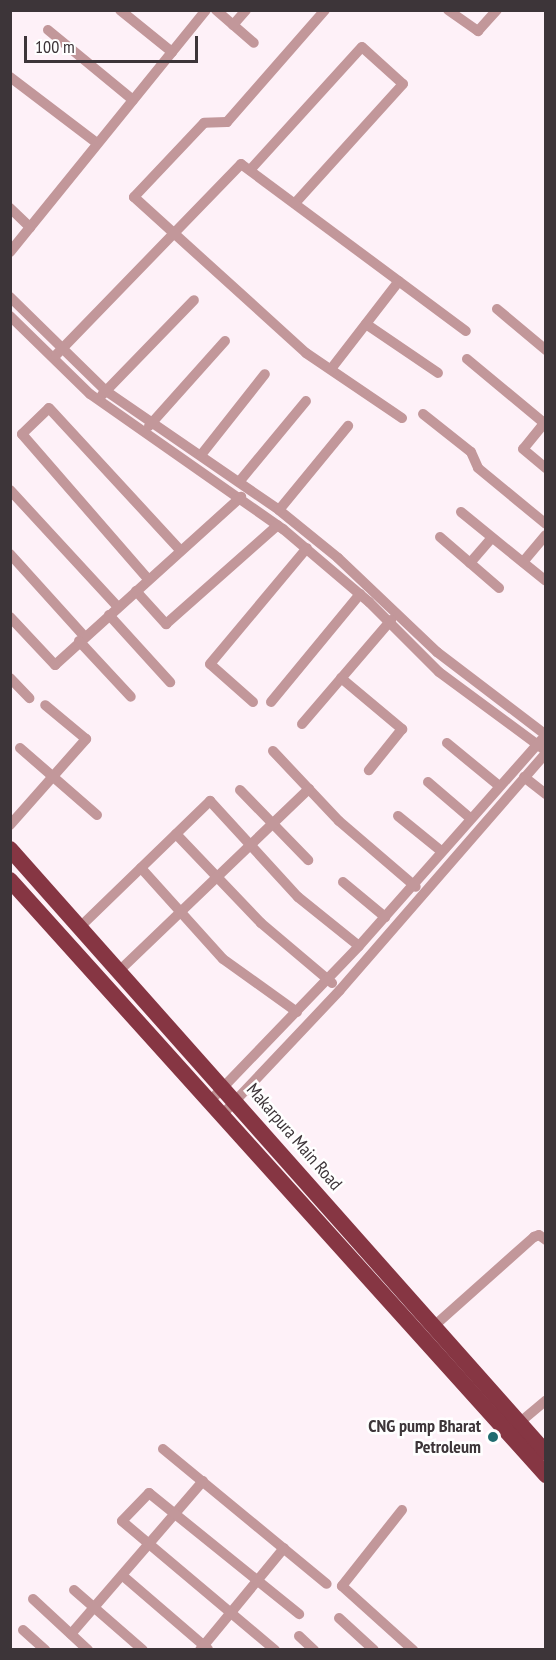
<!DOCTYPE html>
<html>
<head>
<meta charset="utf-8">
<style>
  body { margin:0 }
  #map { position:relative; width:556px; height:1660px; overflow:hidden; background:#fef1f8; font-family:"PT Sans Narrow",sans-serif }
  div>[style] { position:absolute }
  .minor>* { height:10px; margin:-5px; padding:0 5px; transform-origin:5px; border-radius:5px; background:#c2979a }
  .trunk>* { height:16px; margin:-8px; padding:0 8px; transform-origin:8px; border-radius:8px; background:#863643 }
  .dots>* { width:16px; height:16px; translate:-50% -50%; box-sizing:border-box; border:3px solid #fff; border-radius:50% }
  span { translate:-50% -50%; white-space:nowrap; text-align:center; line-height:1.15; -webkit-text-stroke:5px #fff; paint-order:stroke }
  .street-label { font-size:18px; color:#3d3539 }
  .poi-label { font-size:18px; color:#3d3539; font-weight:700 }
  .right { translate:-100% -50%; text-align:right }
  .frame { position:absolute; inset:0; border:12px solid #3d3539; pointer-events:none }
  .scale { position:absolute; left:24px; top:36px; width:174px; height:27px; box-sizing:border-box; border:3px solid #3d3539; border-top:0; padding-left:8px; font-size:18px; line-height:21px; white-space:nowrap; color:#3d3539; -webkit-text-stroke:4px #fff; paint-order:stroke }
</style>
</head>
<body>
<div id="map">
  <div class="minor">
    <div style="left:120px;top:10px;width:67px;rotate:38.9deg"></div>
    <div style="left:216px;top:10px;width:50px;rotate:41deg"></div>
    <div style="left:325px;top:10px;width:149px;rotate:131.2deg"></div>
    <div style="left:227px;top:122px;width:23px;rotate:178deg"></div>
    <div style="left:204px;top:123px;width:102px;rotate:133.4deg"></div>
    <div style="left:134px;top:197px;width:232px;rotate:42.2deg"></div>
    <div style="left:306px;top:353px;width:116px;rotate:34.1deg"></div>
    <div style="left:448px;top:10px;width:37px;rotate:35deg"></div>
    <div style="left:478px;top:31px;width:28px;rotate:-48deg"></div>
    <div style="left:233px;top:25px;width:20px;rotate:-49deg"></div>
    <div style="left:48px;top:30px;width:110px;rotate:39.5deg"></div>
    <div style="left:10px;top:77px;width:109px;rotate:37.2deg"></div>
    <div style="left:250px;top:170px;width:166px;rotate:-47.7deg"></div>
    <div style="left:362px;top:47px;width:55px;rotate:42.1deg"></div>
    <div style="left:403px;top:84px;width:161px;rotate:132.2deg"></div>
    <div style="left:10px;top:208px;width:28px;rotate:44deg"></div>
    <div style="left:10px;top:252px;width:311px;rotate:-51deg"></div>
    <div style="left:10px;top:297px;width:134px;rotate:44.4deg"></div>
    <div style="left:106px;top:391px;width:210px;rotate:34.5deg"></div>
    <div style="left:279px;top:510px;width:76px;rotate:39.1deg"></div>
    <div style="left:338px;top:558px;width:137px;rotate:43.5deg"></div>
    <div style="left:437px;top:652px;width:137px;rotate:37.3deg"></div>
    <div style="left:497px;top:309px;width:64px;rotate:39.9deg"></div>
    <div style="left:10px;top:316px;width:112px;rotate:44.3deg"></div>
    <div style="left:90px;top:394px;width:236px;rotate:35deg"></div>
    <div style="left:283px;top:529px;width:113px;rotate:40.3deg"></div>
    <div style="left:369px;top:602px;width:99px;rotate:45deg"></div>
    <div style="left:439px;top:672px;width:133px;rotate:36.4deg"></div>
    <div style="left:366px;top:324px;width:87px;rotate:34.2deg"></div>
    <div style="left:56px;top:355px;width:266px;rotate:-45.9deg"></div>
    <div style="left:241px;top:164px;width:280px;rotate:36.6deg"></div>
    <div style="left:467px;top:359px;width:100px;rotate:39.7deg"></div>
    <div style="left:331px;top:369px;width:111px;rotate:-52.3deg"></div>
    <div style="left:102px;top:395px;width:132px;rotate:-45.9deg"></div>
    <div style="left:423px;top:414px;width:61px;rotate:38.4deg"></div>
    <div style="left:471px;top:452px;width:17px;rotate:66deg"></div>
    <div style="left:478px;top:468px;width:88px;rotate:39.5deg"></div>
    <div style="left:546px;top:421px;width:36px;rotate:129deg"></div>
    <div style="left:523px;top:449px;width:30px;rotate:40deg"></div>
    <div style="left:149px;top:426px;width:114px;rotate:-48.2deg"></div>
    <div style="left:201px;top:455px;width:103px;rotate:-51.7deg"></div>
    <div style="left:239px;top:482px;width:105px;rotate:-50.4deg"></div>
    <div style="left:10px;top:490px;width:159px;rotate:47.3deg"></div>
    <div style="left:279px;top:510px;width:109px;rotate:-50.6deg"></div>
    <div style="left:461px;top:512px;width:109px;rotate:39.1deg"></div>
    <div style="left:440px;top:537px;width:78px;rotate:40.8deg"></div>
    <div style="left:10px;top:554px;width:112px;rotate:47.9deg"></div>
    <div style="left:523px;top:562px;width:35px;rotate:-50deg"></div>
    <div style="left:470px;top:563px;width:33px;rotate:-49deg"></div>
    <div style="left:148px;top:579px;width:192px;rotate:-131deg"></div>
    <div style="left:22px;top:434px;width:37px;rotate:-44deg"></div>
    <div style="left:49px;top:408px;width:193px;rotate:47.3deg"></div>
    <div style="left:136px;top:591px;width:45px;rotate:47.7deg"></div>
    <div style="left:166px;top:624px;width:149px;rotate:-41.5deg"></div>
    <div style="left:109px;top:615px;width:91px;rotate:47.7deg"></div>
    <div style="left:10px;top:617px;width:66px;rotate:46.8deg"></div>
    <div style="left:55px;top:665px;width:251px;rotate:-42.1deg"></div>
    <div style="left:79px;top:641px;width:76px;rotate:47.1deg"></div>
    <div style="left:10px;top:678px;width:28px;rotate:46deg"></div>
    <div style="left:341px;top:678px;width:80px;rotate:39.9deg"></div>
    <div style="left:402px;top:729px;width:53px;rotate:128.8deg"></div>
    <div style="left:253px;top:702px;width:57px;rotate:-138.5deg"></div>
    <div style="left:210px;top:664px;width:151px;rotate:-50.1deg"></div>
    <div style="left:271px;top:702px;width:140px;rotate:-50.5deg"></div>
    <div style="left:302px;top:724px;width:137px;rotate:-49.4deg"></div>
    <div style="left:447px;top:743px;width:66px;rotate:39.5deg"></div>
    <div style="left:20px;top:748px;width:102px;rotate:41deg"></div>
    <div style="left:273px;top:751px;width:96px;rotate:46.7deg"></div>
    <div style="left:339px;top:821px;width:101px;rotate:40.6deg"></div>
    <div style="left:524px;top:777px;width:28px;rotate:38deg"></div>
    <div style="left:428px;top:782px;width:55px;rotate:40.6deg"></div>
    <div style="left:240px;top:790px;width:98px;rotate:45.8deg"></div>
    <div style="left:398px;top:816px;width:55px;rotate:39.1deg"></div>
    <div style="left:10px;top:825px;width:115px;rotate:-48.5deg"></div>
    <div style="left:86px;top:739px;width:53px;rotate:-140.3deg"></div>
    <div style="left:176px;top:834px;width:123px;rotate:46.3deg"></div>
    <div style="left:261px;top:923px;width:93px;rotate:40.2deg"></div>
    <div style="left:141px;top:868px;width:122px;rotate:48deg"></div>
    <div style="left:223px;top:959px;width:91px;rotate:35.6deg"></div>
    <div style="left:343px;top:882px;width:55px;rotate:39.8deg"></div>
    <div style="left:81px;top:926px;width:180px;rotate:-44.1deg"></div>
    <div style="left:210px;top:801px;width:130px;rotate:47.5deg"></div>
    <div style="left:298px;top:897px;width:78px;rotate:38.8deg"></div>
    <div style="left:120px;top:970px;width:262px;rotate:-43.8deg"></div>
    <div style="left:209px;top:1102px;width:216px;rotate:-46.1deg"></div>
    <div style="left:359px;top:946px;width:275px;rotate:-48.5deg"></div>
    <div style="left:221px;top:1116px;width:173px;rotate:-46.6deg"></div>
    <div style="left:340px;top:990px;width:314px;rotate:-49deg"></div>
    <div style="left:434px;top:1326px;width:134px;rotate:-41.7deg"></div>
    <div style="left:534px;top:1237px;width:5px;rotate:-22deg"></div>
    <div style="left:539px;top:1235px;width:9px;rotate:36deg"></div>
    <div style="left:519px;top:1423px;width:35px;rotate:-40deg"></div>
    <div style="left:163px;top:1449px;width:212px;rotate:39.5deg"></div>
    <div style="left:402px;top:1510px;width:97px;rotate:128.3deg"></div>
    <div style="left:342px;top:1586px;width:96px;rotate:42deg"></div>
    <div style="left:123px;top:1576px;width:112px;rotate:40.7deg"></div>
    <div style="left:74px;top:1590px;width:91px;rotate:41deg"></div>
    <div style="left:33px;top:1599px;width:75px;rotate:42.8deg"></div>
    <div style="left:339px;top:1618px;width:47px;rotate:42.4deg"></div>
    <div style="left:23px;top:1630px;width:30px;rotate:42deg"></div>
    <div style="left:71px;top:1634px;width:202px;rotate:-49.2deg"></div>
    <div style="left:299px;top:1636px;width:21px;rotate:43deg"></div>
    <div style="left:200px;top:1650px;width:132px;rotate:-50.5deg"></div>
    <div style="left:275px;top:1650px;width:200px;rotate:-139.9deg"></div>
    <div style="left:122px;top:1521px;width:39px;rotate:-46deg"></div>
    <div style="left:149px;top:1493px;width:193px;rotate:38.9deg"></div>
  </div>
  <div class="trunk">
    <div style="left:10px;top:849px;width:808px;rotate:48.41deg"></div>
    <div style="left:10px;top:880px;width:801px;rotate:47.99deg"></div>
  </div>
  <div class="dots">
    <div style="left:493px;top:1437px;background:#206c70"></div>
  </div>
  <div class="street-label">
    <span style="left:294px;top:1137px;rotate:49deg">Makarpura Main Road</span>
  </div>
  <div class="poi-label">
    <span class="right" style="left:481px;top:1437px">CNG pump Bharat<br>Petroleum</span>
  </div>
  <div class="frame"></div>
  <div class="scale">100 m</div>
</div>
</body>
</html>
